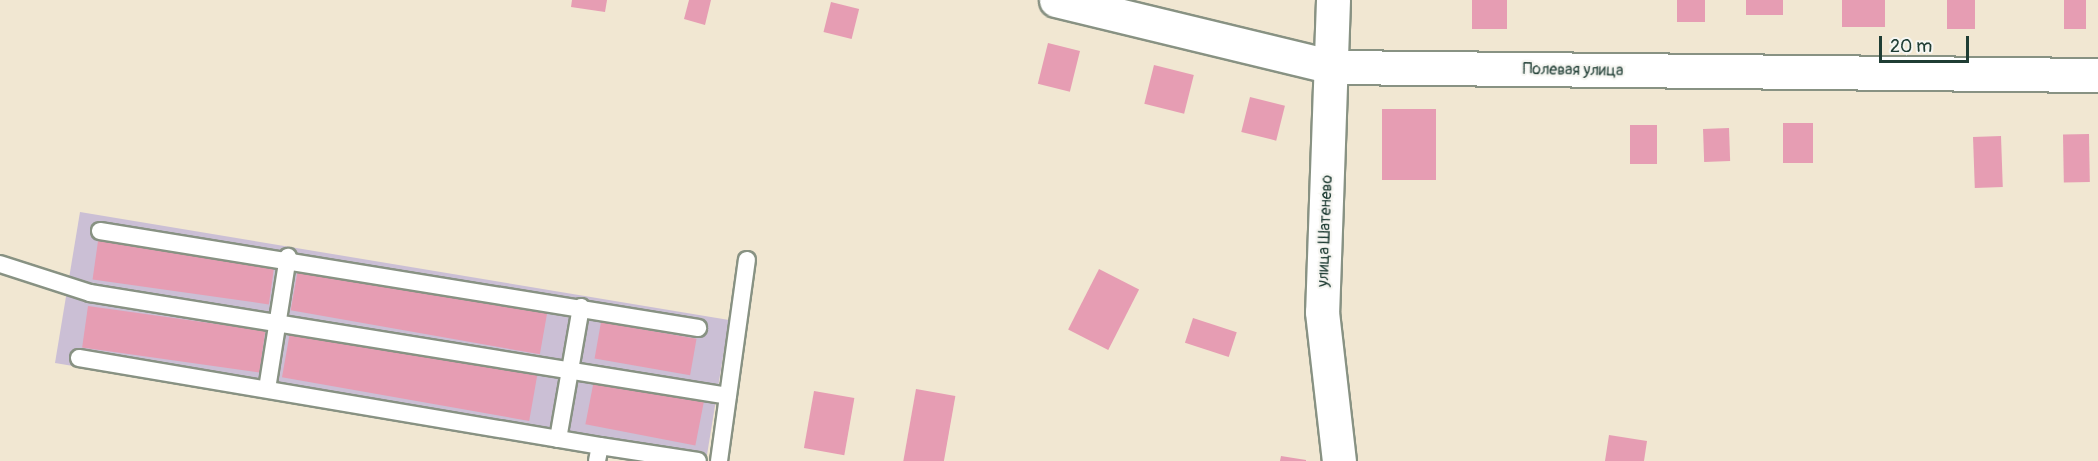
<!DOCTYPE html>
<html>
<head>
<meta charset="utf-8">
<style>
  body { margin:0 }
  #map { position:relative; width:2098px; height:461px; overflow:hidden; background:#f1e7d2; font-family:Pangolin,sans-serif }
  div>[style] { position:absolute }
  .industrial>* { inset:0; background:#cbbfd5 }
  .building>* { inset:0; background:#e69db3; transform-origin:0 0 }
  .roads { filter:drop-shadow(2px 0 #889283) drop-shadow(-2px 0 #889283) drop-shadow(0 2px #889283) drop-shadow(0 -2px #889283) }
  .service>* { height:16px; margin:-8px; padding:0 8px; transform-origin:8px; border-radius:8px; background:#fff }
  .minor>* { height:33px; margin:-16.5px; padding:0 16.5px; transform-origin:16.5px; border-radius:16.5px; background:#fff }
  span { translate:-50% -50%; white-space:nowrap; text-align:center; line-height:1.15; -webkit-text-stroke:4.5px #f6f6f2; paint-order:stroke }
  .street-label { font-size:16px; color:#1f3d34 }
  .scale { position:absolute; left:1879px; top:36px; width:90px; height:27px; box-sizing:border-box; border:3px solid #1f3d34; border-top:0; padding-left:8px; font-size:18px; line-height:21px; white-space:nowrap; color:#1f3d34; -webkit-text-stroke:4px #f6f6f2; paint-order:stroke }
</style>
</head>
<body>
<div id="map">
  <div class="industrial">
    <div style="clip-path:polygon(80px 212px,729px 320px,706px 461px,646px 461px,55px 363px)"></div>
  </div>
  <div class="building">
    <div style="clip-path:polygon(572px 0,607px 0,605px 12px,571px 7px)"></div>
    <div style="clip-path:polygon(689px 0,711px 0,705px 25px,684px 19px)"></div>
    <div style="left:1472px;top:0;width:35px;height:29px"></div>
    <div style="left:1677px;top:0;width:28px;height:22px"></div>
    <div style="left:1746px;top:0;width:37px;height:15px"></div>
    <div style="left:1842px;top:0;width:43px;height:27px"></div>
    <div style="left:1947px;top:0;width:28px;height:29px"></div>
    <div style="left:2064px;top:0;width:22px;height:29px"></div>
    <div style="left:831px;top:2px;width:29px;height:31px;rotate:14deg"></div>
    <div style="left:1048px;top:43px;width:33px;height:42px;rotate:14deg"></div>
    <div style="left:1154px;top:65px;width:41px;height:40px;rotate:14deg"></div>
    <div style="left:1250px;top:97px;width:36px;height:36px;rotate:14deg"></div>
    <div style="left:1382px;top:109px;width:54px;height:71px"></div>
    <div style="left:1783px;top:123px;width:30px;height:40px"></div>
    <div style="left:1630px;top:125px;width:27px;height:39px"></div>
    <div style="left:1729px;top:128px;width:33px;height:26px;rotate:88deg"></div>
    <div style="left:2089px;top:134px;width:48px;height:26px;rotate:89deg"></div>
    <div style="left:2001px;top:136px;width:51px;height:28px;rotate:88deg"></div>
    <div style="left:98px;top:241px;width:178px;height:39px;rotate:8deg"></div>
    <div style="left:298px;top:269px;width:253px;height:42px;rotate:10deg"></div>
    <div style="left:1099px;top:269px;width:45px;height:68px;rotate:27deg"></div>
    <div style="left:88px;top:306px;width:179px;height:42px;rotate:8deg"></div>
    <div style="left:1193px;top:318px;width:46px;height:26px;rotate:18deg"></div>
    <div style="left:601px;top:322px;width:97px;height:37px;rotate:10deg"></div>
    <div style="left:290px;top:332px;width:251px;height:46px;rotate:10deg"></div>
    <div style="left:594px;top:380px;width:112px;height:45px;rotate:11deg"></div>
    <div style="left:916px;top:389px;width:40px;height:73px;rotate:10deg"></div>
    <div style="left:814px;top:391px;width:41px;height:58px;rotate:10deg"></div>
    <div style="clip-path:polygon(1609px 435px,1647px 441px,1644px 461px,1605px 461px)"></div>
    <div style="clip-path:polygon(1281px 456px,1306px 460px,1306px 461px,1280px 461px)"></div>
  </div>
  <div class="roads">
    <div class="service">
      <div style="left:100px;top:231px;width:606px;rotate:9.21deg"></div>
      <div style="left:0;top:264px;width:95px;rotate:17.9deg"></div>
      <div style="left:90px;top:293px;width:646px;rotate:9.17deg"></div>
      <div style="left:79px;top:358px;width:528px;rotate:9.59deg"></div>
      <div style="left:267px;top:389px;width:134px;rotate:-81deg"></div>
      <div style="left:558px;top:439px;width:134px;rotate:-80.1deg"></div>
      <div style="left:597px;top:461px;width:15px;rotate:-79deg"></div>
      <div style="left:600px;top:446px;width:99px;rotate:8.7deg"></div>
      <div style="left:719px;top:461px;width:203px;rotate:-82.1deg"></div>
    </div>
    <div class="minor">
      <div style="left:1056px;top:0;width:284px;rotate:13.6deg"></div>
      <div style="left:1332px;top:67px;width:766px;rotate:0.6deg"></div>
      <div style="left:1333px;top:0;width:312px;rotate:92deg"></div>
      <div style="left:1322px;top:312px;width:150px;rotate:83.5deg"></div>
    </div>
  </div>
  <div class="street-label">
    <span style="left:1573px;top:70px;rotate:1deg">Полевая улица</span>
    <span style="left:1325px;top:231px;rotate:-88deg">улица Шатенево</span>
  </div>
  <div class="scale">20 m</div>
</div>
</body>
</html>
